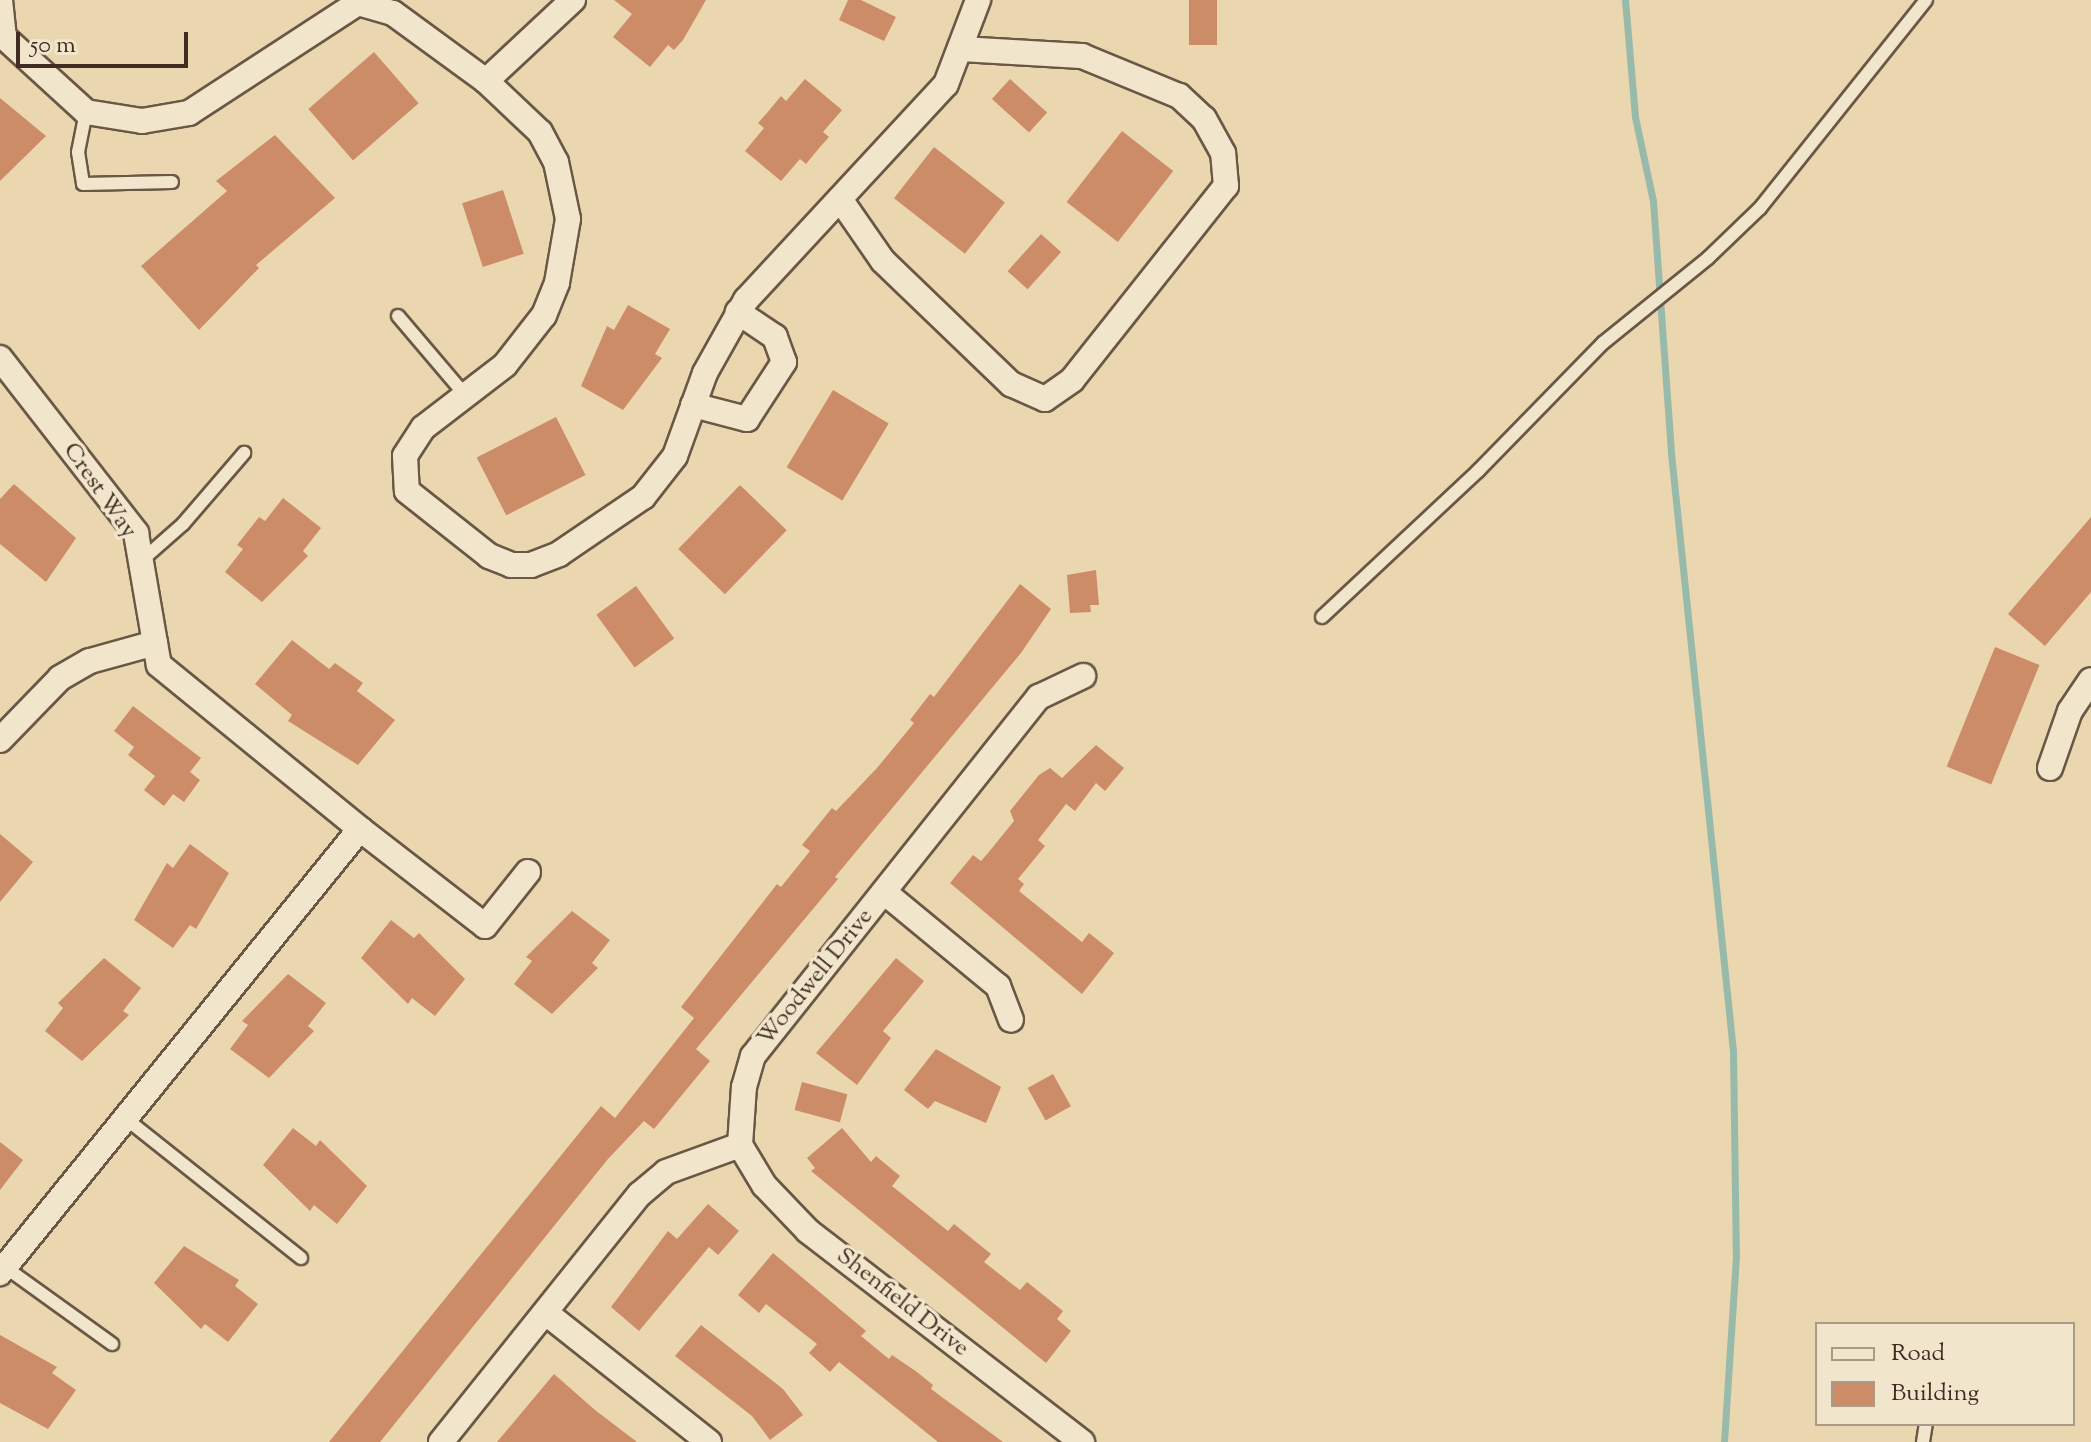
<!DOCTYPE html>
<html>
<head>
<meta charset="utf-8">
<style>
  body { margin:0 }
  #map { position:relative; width:2091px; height:1442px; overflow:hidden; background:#ead7af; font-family:"Sorts Mill Goudy",serif }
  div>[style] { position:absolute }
  .stream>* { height:7px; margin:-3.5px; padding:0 3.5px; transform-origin:3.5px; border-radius:3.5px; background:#98baab }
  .building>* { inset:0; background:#cd8c68; transform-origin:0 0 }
  .roads { filter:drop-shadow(2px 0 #6a5746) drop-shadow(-2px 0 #6a5746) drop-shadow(0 2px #6a5746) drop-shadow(0 -2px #6a5746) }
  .lane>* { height:12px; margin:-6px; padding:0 6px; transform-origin:6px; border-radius:6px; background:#f1e5cb }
  .street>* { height:24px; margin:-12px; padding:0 12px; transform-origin:12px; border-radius:12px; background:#f1e5cb }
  span { translate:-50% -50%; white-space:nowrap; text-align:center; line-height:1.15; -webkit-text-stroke:7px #f1e5cb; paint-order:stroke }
  .street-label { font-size:24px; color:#402c23 }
  .legend { position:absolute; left:1815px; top:1322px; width:260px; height:104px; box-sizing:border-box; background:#f1e5cb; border:2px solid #aa9b88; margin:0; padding:10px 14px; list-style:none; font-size:24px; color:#402c23 }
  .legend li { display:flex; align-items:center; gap:16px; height:40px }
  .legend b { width:40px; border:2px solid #aa9b88 }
  .scale { position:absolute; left:16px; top:32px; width:172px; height:36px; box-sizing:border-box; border:4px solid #402c23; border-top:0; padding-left:10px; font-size:24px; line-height:28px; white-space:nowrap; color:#402c23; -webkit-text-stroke:6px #f1e5cb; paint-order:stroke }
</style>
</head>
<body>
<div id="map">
  <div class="stream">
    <div style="left:1625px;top:0;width:117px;rotate:85.1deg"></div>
    <div style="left:1635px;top:117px;width:86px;rotate:77.9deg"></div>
    <div style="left:1653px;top:201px;width:253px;rotate:85.9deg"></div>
    <div style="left:1671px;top:453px;width:601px;rotate:84.08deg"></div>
    <div style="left:1733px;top:1051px;width:205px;rotate:89.2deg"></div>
    <div style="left:1736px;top:1256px;width:186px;rotate:93.7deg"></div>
  </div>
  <div class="building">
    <div style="clip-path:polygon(614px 0,706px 0,683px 40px,674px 50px,668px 45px,650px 67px,613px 37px,632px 14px)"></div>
    <div style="clip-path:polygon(848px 0,861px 0,896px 17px,884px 41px,839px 20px)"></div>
    <div style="left:1189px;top:0;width:28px;height:45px"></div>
    <div style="left:374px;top:52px;width:68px;height:87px;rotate:49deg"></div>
    <div style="clip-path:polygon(805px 79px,842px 110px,823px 132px,829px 137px,820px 147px,806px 164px,800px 159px,781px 181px,745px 151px,764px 128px,758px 123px,767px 113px,781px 96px,786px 101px)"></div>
    <div style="left:1010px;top:79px;width:50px;height:27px;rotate:42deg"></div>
    <div style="clip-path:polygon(0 98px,46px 136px,0 181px)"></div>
    <div style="left:1122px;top:131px;width:65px;height:90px;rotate:38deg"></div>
    <div style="clip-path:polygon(275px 135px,335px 198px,256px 265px,259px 268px,199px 330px,141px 266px,227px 191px,216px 181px)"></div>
    <div style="left:934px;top:147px;width:90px;height:65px;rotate:38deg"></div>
    <div style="left:503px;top:190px;width:67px;height:43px;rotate:72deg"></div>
    <div style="left:1041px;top:234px;width:27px;height:50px;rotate:42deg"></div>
    <div style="clip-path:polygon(628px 305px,670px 329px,655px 354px,662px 358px,623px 410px,581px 386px,607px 326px,614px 330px)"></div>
    <div style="left:833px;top:390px;width:65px;height:90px;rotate:31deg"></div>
    <div style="left:556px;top:417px;width:65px;height:89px;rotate:63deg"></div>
    <div style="clip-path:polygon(14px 484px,76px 538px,46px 582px,0 544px,0 499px)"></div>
    <div style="left:740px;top:485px;width:65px;height:89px;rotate:44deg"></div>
    <div style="clip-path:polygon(283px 498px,321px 528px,303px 551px,308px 556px,262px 602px,225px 572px,243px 549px,237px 545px,252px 526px,259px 517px,265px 521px)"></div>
    <div style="clip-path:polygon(2091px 517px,2091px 592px,2045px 646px,2008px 614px)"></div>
    <div style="clip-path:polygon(1096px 570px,1099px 605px,1090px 605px,1091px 612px,1070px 613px,1067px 575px)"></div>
    <div style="clip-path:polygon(1020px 584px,1051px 609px,1021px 653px,835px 877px,838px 879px,696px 1049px,710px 1061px,654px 1129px,644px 1121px,608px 1159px,380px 1442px,329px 1442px,601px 1106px,615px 1118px,694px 1018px,681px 1007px,777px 884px,781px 887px,810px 851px,802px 845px,832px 808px,836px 811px,877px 768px,914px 723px,910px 720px,930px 694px,934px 697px)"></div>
    <div style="left:636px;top:586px;width:65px;height:49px;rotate:54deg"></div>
    <div style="clip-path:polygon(292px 640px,329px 669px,335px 663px,363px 683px,357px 691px,395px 720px,358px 765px,288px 721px,292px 715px,255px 684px)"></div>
    <div style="left:1995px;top:647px;width:48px;height:129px;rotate:22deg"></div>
    <div style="clip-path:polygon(133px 706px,201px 758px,190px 772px,200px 780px,184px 802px,173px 794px,164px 806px,144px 790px,155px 776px,128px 755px,134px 747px,114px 731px)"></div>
    <div style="clip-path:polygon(1096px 745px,1124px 768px,1105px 791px,1096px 783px,1075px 811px,1066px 804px,1038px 840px,1045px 846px,1018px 879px,1024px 884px,1019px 891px,1082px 942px,1089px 933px,1114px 953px,1082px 994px,950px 883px,973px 855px,981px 861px,988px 853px,1014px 821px,1010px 811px,1039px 775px,1050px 768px,1062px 778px)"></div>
    <div style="clip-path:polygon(0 834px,33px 862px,0 902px)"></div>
    <div style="clip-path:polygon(190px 844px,229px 873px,196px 929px,190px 925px,173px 948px,134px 920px,167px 863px,173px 868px)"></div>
    <div style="clip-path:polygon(572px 911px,610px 940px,592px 963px,598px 968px,552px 1014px,514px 984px,532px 961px,526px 957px)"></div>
    <div style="clip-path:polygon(391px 920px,414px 938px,419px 933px,465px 979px,435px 1016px,412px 998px,408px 1004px,361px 958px)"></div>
    <div style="clip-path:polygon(104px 958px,141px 988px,123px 1011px,129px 1015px,82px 1061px,45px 1031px,63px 1008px,58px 1003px)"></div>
    <div style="clip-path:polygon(896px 958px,924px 981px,883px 1031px,891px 1038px,857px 1085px,816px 1053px)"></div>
    <div style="clip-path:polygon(288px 974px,326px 1003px,308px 1026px,314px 1031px,269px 1078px,230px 1049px,248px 1025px,242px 1021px)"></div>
    <div style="clip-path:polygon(936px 1049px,1001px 1087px,986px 1123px,935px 1101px,928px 1109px,904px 1090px)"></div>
    <div style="left:1053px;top:1074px;width:37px;height:29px;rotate:61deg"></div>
    <div style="left:802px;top:1082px;width:47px;height:29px;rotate:15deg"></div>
    <div style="clip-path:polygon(293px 1128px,316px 1146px,320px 1140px,367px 1186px,337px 1224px,314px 1205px,310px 1211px,263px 1165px)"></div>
    <div style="clip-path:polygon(842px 1128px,871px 1162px,876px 1156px,900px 1176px,892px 1186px,948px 1231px,954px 1224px,991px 1254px,984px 1262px,1012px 1284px,1020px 1290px,1027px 1282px,1063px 1311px,1057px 1319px,1071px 1331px,1046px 1363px,811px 1171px,815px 1168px,807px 1158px)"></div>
    <div style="clip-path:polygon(0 1142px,23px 1160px,0 1190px)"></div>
    <div style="clip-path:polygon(708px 1204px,739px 1231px,718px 1255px,709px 1247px,639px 1331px,611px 1307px,668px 1231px,677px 1239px)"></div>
    <div style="clip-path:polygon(184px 1246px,239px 1280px,235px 1286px,258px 1304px,228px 1342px,205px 1324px,201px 1329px,154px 1283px)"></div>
    <div style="clip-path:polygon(773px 1253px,866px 1331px,861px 1336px,889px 1359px,892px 1355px,917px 1372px,933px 1385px,931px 1389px,1003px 1442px,938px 1442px,839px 1362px,830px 1372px,809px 1353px,817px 1344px,766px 1304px,759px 1313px,738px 1295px)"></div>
    <div style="clip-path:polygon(701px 1325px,783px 1389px,803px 1415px,770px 1440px,752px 1416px,675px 1356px)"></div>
    <div style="clip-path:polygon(0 1335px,57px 1367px,52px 1373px,76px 1390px,48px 1429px,0 1403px)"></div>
    <div style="clip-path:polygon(554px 1374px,595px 1410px,637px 1442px,497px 1442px)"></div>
  </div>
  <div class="roads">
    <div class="lane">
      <div style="left:86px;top:112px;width:41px;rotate:101.3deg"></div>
      <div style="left:78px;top:152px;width:32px;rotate:81deg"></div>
      <div style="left:83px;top:184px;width:89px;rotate:-1.3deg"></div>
      <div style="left:398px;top:316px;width:105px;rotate:49.6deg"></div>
      <div style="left:141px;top:561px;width:56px;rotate:-41.4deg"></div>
      <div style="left:183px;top:524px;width:94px;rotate:-49.3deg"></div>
      <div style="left:1322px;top:617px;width:214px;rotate:-43.1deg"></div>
      <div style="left:1478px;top:471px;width:179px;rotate:-45.7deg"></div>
      <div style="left:1603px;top:343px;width:135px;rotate:-39deg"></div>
      <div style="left:1708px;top:258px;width:72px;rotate:-43.9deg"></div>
      <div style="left:1760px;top:208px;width:266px;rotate:-51.4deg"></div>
      <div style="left:125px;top:1118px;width:225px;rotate:38.5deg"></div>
      <div style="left:5px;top:1267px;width:132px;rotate:35.7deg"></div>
      <div style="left:1923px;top:1442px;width:18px;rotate:-81deg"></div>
    </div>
    <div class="street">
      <div style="left:0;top:0;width:37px;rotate:84deg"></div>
      <div style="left:4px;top:37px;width:111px;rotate:42.4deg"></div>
      <div style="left:86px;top:112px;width:57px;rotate:9.1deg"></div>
      <div style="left:142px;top:121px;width:48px;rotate:-9.7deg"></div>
      <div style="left:189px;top:113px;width:202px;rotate:-33.1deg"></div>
      <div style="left:358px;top:3px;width:36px;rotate:16deg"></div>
      <div style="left:393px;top:13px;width:115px;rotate:36.2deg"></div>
      <div style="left:486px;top:81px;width:74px;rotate:43.4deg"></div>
      <div style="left:540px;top:132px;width:34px;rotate:62deg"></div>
      <div style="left:556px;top:162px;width:58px;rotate:78.1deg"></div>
      <div style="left:568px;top:219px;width:65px;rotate:99.8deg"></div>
      <div style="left:557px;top:283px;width:35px;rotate:112deg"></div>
      <div style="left:544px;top:315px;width:63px;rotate:128deg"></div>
      <div style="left:505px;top:365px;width:103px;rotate:142.5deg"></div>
      <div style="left:423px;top:428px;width:33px;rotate:123deg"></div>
      <div style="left:405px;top:456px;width:35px;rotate:87deg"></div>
      <div style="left:407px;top:491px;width:105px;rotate:38.4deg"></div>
      <div style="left:489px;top:556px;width:24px;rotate:22deg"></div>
      <div style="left:511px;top:565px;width:20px"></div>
      <div style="left:531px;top:565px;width:30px;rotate:-21deg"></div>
      <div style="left:559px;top:554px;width:102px;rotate:-34.2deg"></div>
      <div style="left:643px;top:497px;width:52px;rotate:-52deg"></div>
      <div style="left:675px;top:456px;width:88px;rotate:-70.1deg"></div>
      <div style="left:705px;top:373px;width:84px;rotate:-60.7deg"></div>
      <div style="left:746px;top:300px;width:294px;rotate:-47.2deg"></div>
      <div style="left:946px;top:84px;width:90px;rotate:-69.1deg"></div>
      <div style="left:486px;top:81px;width:119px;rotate:-43deg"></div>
      <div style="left:840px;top:199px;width:75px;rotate:55.3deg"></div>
      <div style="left:883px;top:261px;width:178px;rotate:43.9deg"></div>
      <div style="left:1011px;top:384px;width:37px;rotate:24deg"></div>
      <div style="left:1045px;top:399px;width:33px;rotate:-35deg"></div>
      <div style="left:1072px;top:380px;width:248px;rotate:-51.6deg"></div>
      <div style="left:1226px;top:186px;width:33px;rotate:-95deg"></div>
      <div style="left:1223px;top:153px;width:39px;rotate:-119deg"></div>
      <div style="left:1204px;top:119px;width:34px;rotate:-137deg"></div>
      <div style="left:1179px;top:96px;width:105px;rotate:-157.6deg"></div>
      <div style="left:1082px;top:56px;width:122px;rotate:-176.7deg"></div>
      <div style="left:0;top:358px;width:222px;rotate:52.1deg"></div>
      <div style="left:136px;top:533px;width:112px;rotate:80.2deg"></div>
      <div style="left:693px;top:405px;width:56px;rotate:14.5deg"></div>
      <div style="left:747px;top:419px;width:68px;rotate:-57deg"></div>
      <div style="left:784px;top:362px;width:27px;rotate:-110deg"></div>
      <div style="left:775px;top:337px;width:45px;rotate:-146deg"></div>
      <div style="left:0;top:740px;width:86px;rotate:-45.9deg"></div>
      <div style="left:60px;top:678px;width:34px;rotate:-30deg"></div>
      <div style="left:90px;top:661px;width:67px;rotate:-15.5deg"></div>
      <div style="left:155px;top:643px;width:22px;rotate:80deg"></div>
      <div style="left:159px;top:665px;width:259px;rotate:39.2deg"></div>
      <div style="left:360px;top:829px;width:572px;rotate:129.04deg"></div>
      <div style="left:2050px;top:768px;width:60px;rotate:-70.7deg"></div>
      <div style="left:2070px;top:711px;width:37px;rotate:-56deg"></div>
      <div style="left:360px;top:829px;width:158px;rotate:37.8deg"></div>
      <div style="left:485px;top:926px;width:69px;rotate:-51.5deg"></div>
      <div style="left:884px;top:892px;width:148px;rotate:39.5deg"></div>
      <div style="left:998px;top:986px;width:36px;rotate:69deg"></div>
      <div style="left:740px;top:1145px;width:47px;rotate:59deg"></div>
      <div style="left:764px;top:1185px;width:64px;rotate:46.3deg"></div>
      <div style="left:808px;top:1231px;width:346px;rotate:37.6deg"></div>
      <div style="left:546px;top:1313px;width:208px;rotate:38.4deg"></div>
      <div style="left:441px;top:1442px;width:318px;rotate:-51.3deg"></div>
      <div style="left:640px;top:1194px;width:34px;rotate:-40deg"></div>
      <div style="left:666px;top:1172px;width:79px;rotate:-20deg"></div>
      <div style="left:740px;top:1145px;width:58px;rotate:-86.1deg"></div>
      <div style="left:744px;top:1087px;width:32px;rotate:-74deg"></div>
      <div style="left:753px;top:1056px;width:459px;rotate:-51.5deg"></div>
      <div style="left:1039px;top:697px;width:49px;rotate:-25.5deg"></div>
    </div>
  </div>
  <div class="street-label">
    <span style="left:99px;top:491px;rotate:55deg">Crest Way</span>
    <span style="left:816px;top:978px;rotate:-51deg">Woodwell Drive</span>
    <span style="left:902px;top:1303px;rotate:38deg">Shenfield Drive</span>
  </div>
  <ul class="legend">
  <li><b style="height:10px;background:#f1e5cb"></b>Road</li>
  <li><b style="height:22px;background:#cd8c68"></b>Building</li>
  </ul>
  <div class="scale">50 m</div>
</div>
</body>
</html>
